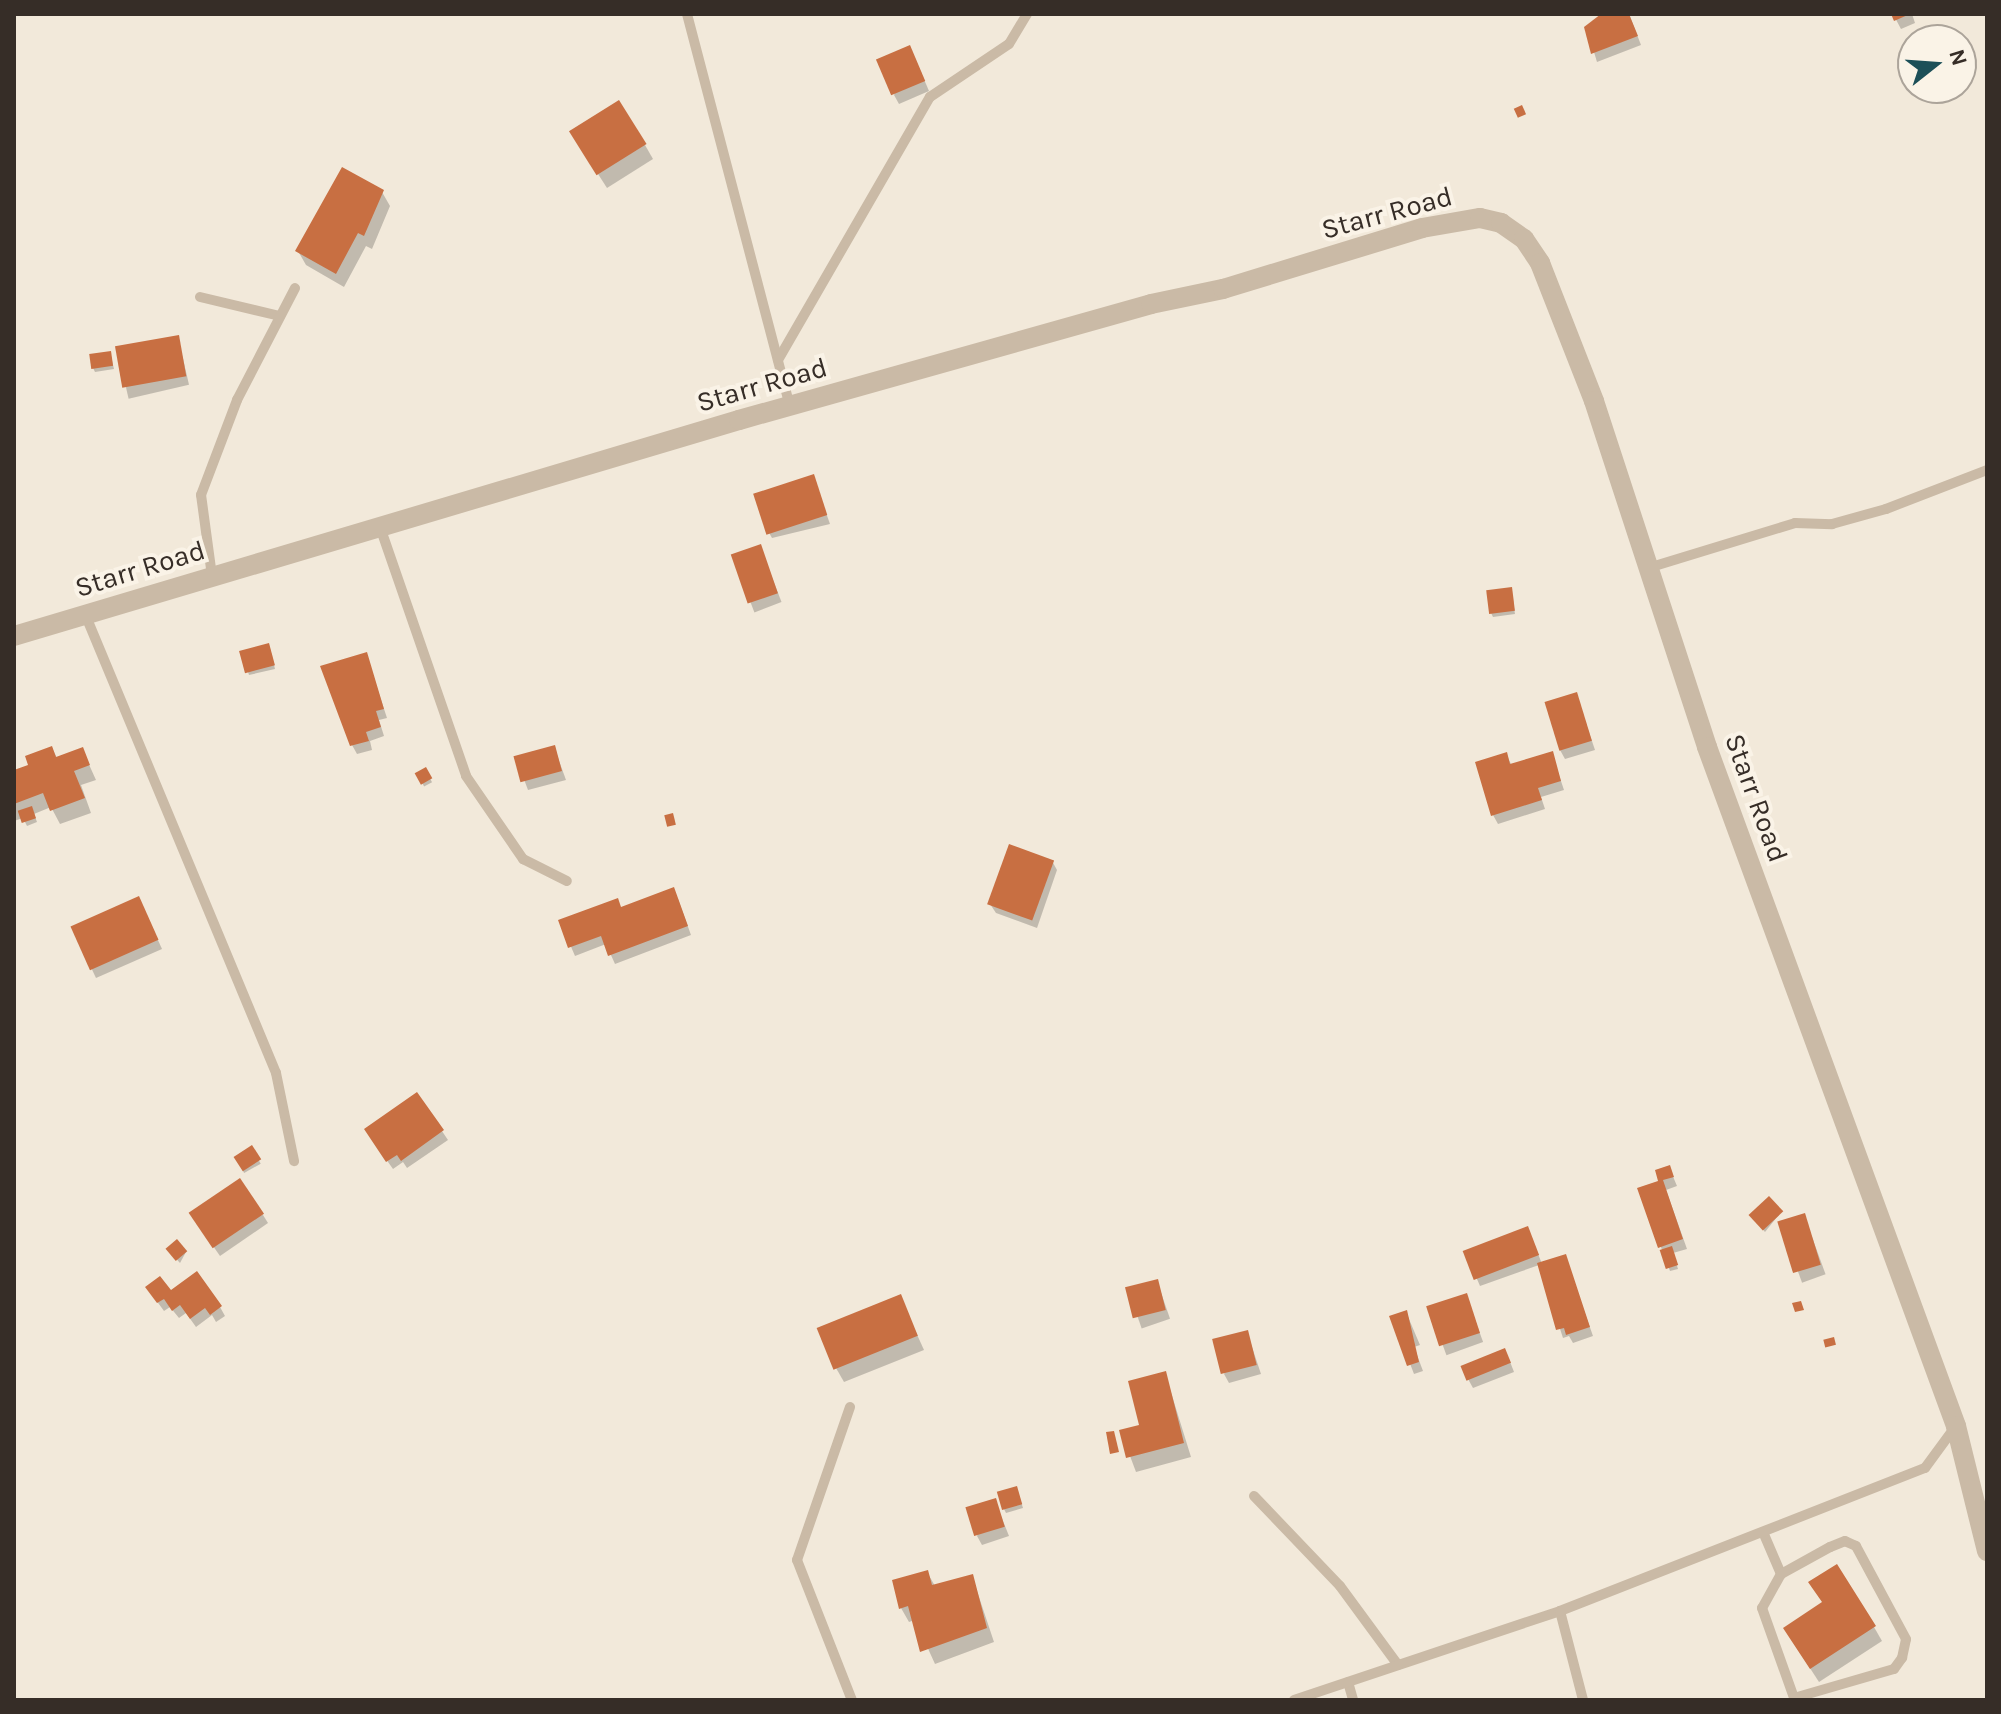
<!DOCTYPE html>
<html>
<head>
<meta charset="utf-8">
<style>
  body { margin:0 }
  #map { position:relative; width:2001px; height:1714px; overflow:hidden; background:#f2e9da; font-family:Karla,sans-serif }
  div>[style] { position:absolute }
  .shadow>* { inset:0; background:#0003; transform-origin:0 0 }
  .building>* { inset:0; background:#c86f42; transform-origin:0 0 }
  .service>* { height:10px; margin:-5px; padding:0 5px; transform-origin:5px; border-radius:5px; background:#cabaa6 }
  .minor>* { height:20px; margin:-10px; padding:0 10px; transform-origin:10px; border-radius:10px; background:#cabaa6 }
  span { translate:-50% -50%; white-space:nowrap; text-align:center; line-height:1.15; -webkit-text-stroke:8px #faf3e7; paint-order:stroke }
  .street-label { font-size:28px; color:#362d27 }
  .frame { position:absolute; inset:0; border:16px solid #362d27; pointer-events:none }
  .north { position:absolute; left:1897px; top:24px; width:80px; height:80px; box-sizing:border-box; background:#faf3e7; border:2px solid #aca49a; border-radius:50%; rotate:73deg; font-size:22px; font-weight:700; line-height:32px; text-align:center; color:#362d27 }
  .north::after { content:''; display:block; margin:auto; width:28px; height:36px; background:#1c4f58; clip-path:polygon(50% 0,100% 100%,50% 72%,0 100%) }
</style>
</head>
<body>
<div id="map">
  <div class="shadow">
    <div style="clip-path:polygon(1606px 14px,1629px 14px,1641px 45px,1597px 62px,1587px 29px)"></div>
    <div style="clip-path:polygon(1893px 14px,1912px 14px,1915px 23px,1901px 29px)"></div>
    <div style="clip-path:polygon(914px 56px,929px 91px,899px 104px,894px 95px)"></div>
    <div style="clip-path:polygon(645px 145px,653px 159px,607px 188px,580px 146px)"></div>
    <div style="clip-path:polygon(382px 192px,390px 206px,372px 249px,366px 246px,344px 287px,306px 265px,298px 251px)"></div>
    <div style="left:178px;top:337px;width:49px;height:62px;rotate:77deg"></div>
    <div style="clip-path:polygon(110px 353px,114px 369px,95px 372px,93px 368px)"></div>
    <div style="clip-path:polygon(813px 476px,830px 524px,772px 538px,767px 529px)"></div>
    <div style="left:760px;top:546px;width:60px;height:29px;rotate:69deg"></div>
    <div style="clip-path:polygon(1511px 589px,1515px 614px,1493px 617px,1491px 613px)"></div>
    <div style="clip-path:polygon(270px 649px,275px 669px,249px 675px,242px 652px)"></div>
    <div style="clip-path:polygon(366px 654px,387px 718px,379px 720px,384px 736px,370px 741px,372px 750px,357px 754px,352px 745px)"></div>
    <div style="clip-path:polygon(1576px 694px,1595px 750px,1565px 759px,1560px 750px)"></div>
    <div style="clip-path:polygon(554px 747px,566px 780px,528px 790px,516px 758px)"></div>
    <div style="clip-path:polygon(52px 748px,57px 758px,82px 749px,96px 780px,81px 785px,91px 813px,60px 824px,51px 807px,34px 814px,37px 822px,27px 826px,23px 818px,14px 821px,14px 771px,31px 766px)"></div>
    <div style="clip-path:polygon(1506px 754px,1512px 766px,1552px 754px,1564px 790px,1541px 797px,1545px 809px,1498px 824px,1493px 815px)"></div>
    <div style="left:425px;top:769px;width:15px;height:9px;rotate:62deg"></div>
    <div style="clip-path:polygon(1052px 861px,1057px 870px,1037px 928px,996px 913px,990px 904px)"></div>
    <div style="clip-path:polygon(678px 899px,691px 935px,615px 964px,606px 944px,575px 956px,560px 921px)"></div>
    <div style="clip-path:polygon(143px 907px,162px 949px,96px 978px,72px 927px)"></div>
    <div style="clip-path:polygon(417px 1094px,448px 1140px,407px 1168px,403px 1162px,393px 1169px,371px 1138px)"></div>
    <div style="left:252px;top:1148px;width:18px;height:19px;rotate:61deg"></div>
    <div style="clip-path:polygon(1669px 1167px,1677px 1186px,1666px 1190px,1687px 1249px,1673px 1253px,1678px 1269px,1670px 1271px,1639px 1189px,1661px 1182px)"></div>
    <div style="clip-path:polygon(1781px 1212px,1765px 1232px,1753px 1218px)"></div>
    <div style="clip-path:polygon(263px 1215px,268px 1223px,220px 1256px,197px 1223px)"></div>
    <div style="left:1804px;top:1215px;width:63px;height:25px;rotate:70deg"></div>
    <div style="clip-path:polygon(1528px 1228px,1542px 1264px,1565px 1256px,1593px 1336px,1573px 1343px,1569px 1336px,1563px 1338px,1539px 1265px,1480px 1286px,1465px 1251px)"></div>
    <div style="clip-path:polygon(186px 1252px,180px 1263px,171px 1253px)"></div>
    <div style="left:1157px;top:1281px;width:40px;height:30px;rotate:71deg"></div>
    <div style="clip-path:polygon(170px 1293px,220px 1307px,225px 1316px,216px 1322px,212px 1315px,196px 1327px,186px 1313px,179px 1318px,170px 1307px,164px 1311px,153px 1296px)"></div>
    <div style="left:1466px;top:1295px;width:50px;height:39px;rotate:70deg"></div>
    <div style="clip-path:polygon(900px 1297px,924px 1350px,844px 1382px,836px 1368px)"></div>
    <div style="clip-path:polygon(1406px 1312px,1420px 1345px,1414px 1347px,1423px 1371px,1414px 1374px,1392px 1317px)"></div>
    <div style="clip-path:polygon(1247px 1332px,1261px 1374px,1229px 1383px,1224px 1374px)"></div>
    <div style="clip-path:polygon(1509px 1359px,1514px 1372px,1473px 1388px,1468px 1379px)"></div>
    <div style="clip-path:polygon(1165px 1373px,1191px 1457px,1136px 1472px,1121px 1432px,1141px 1426px)"></div>
    <div style="clip-path:polygon(1018px 1492px,1023px 1508px,1006px 1513px,1004px 1509px)"></div>
    <div style="clip-path:polygon(995px 1501px,1009px 1536px,982px 1545px,977px 1536px)"></div>
    <div style="clip-path:polygon(927px 1572px,935px 1586px,972px 1576px,994px 1642px,935px 1664px,915px 1620px,909px 1622px,901px 1608px)"></div>
    <div style="clip-path:polygon(1823px 1604px,1874px 1627px,1882px 1641px,1819px 1682px,1793px 1642px)"></div>
  </div>
  <div class="building">
    <div style="clip-path:polygon(1601px 14px,1629px 14px,1638px 36px,1591px 54px,1584px 27px)"></div>
    <div style="clip-path:polygon(1891px 14px,1910px 14px,1894px 21px)"></div>
    <div style="left:910px;top:45px;width:39px;height:37px;rotate:67deg"></div>
    <div style="left:619px;top:100px;width:52px;height:59px;rotate:58deg"></div>
    <div style="left:1522px;top:105px;width:10px;height:9px;rotate:66deg"></div>
    <div style="clip-path:polygon(342px 167px,384px 190px,364px 236px,358px 233px,336px 274px,295px 251px)"></div>
    <div style="left:179px;top:335px;width:42px;height:65px;rotate:80deg"></div>
    <div style="left:111px;top:351px;width:15px;height:22px;rotate:82deg"></div>
    <div style="left:814px;top:474px;width:43px;height:64px;rotate:72deg"></div>
    <div style="left:761px;top:544px;width:52px;height:32px;rotate:71deg"></div>
    <div style="left:1512px;top:587px;width:24px;height:26px;rotate:83deg"></div>
    <div style="left:269px;top:643px;width:23px;height:31px;rotate:75deg"></div>
    <div style="clip-path:polygon(367px 652px,384px 709px,376px 711px,381px 727px,366px 732px,369px 741px,350px 746px,320px 666px)"></div>
    <div style="left:1577px;top:692px;width:51px;height:34px;rotate:73deg"></div>
    <div style="left:555px;top:745px;width:27px;height:43px;rotate:75deg"></div>
    <div style="clip-path:polygon(52px 746px,56px 757px,83px 747px,90px 765px,74px 771px,85px 798px,50px 811px,43px 793px,14px 804px,14px 770px,28px 765px,25px 756px)"></div>
    <div style="clip-path:polygon(1553px 751px,1561px 781px,1538px 788px,1542px 800px,1491px 816px,1475px 762px,1507px 752px,1510px 764px)"></div>
    <div style="left:426px;top:767px;width:13px;height:13px;rotate:61deg"></div>
    <div style="left:32px;top:806px;width:13px;height:15px;rotate:72deg"></div>
    <div style="left:673px;top:813px;width:12px;height:9px;rotate:76deg"></div>
    <div style="left:1009px;top:844px;width:48px;height:64px;rotate:20deg"></div>
    <div style="clip-path:polygon(674px 887px,688px 926px,608px 956px,601px 936px,568px 948px,558px 920px,618px 898px,621px 907px)"></div>
    <div style="left:139px;top:896px;width:48px;height:75px;rotate:66deg"></div>
    <div style="clip-path:polygon(417px 1092px,444px 1130px,401px 1161px,397px 1155px,386px 1162px,364px 1129px)"></div>
    <div style="left:252px;top:1145px;width:17px;height:22px;rotate:57deg"></div>
    <div style="clip-path:polygon(1670px 1165px,1674px 1177px,1663px 1180px,1683px 1239px,1658px 1248px,1637px 1188px,1658px 1181px,1655px 1170px)"></div>
    <div style="left:240px;top:1178px;width:43px;height:62px;rotate:56deg"></div>
    <div style="left:1769px;top:1196px;width:21px;height:28px;rotate:47deg"></div>
    <div style="left:1805px;top:1213px;width:54px;height:29px;rotate:73deg"></div>
    <div style="left:1528px;top:1226px;width:31px;height:70px;rotate:69deg"></div>
    <div style="left:177px;top:1239px;width:16px;height:15px;rotate:50deg"></div>
    <div style="left:1672px;top:1246px;width:20px;height:13px;rotate:72deg"></div>
    <div style="clip-path:polygon(1566px 1254px,1590px 1327px,1566px 1335px,1564px 1328px,1556px 1330px,1537px 1263px)"></div>
    <div style="clip-path:polygon(197px 1271px,222px 1306px,210px 1315px,205px 1308px,190px 1319px,180px 1305px,172px 1311px,164px 1299px,157px 1303px,145px 1287px,160px 1276px,171px 1290px)"></div>
    <div style="left:1158px;top:1279px;width:32px;height:34px;rotate:76deg"></div>
    <div style="left:1467px;top:1293px;width:42px;height:43px;rotate:72deg"></div>
    <div style="left:901px;top:1294px;width:45px;height:91px;rotate:68deg"></div>
    <div style="clip-path:polygon(1801px 1301px,1804px 1310px,1795px 1312px,1792px 1303px)"></div>
    <div style="clip-path:polygon(1407px 1310px,1419px 1362px,1407px 1366px,1389px 1316px)"></div>
    <div style="left:1248px;top:1330px;width:36px;height:37px;rotate:76deg"></div>
    <div style="left:1834px;top:1337px;width:8px;height:11px;rotate:76deg"></div>
    <div style="left:1505px;top:1348px;width:16px;height:48px;rotate:68deg"></div>
    <div style="clip-path:polygon(1166px 1371px,1184px 1443px,1126px 1458px,1119px 1430px,1139px 1425px,1128px 1381px)"></div>
    <div style="clip-path:polygon(1114px 1431px,1119px 1452px,1110px 1454px,1106px 1432px)"></div>
    <div style="left:1017px;top:1486px;width:19px;height:21px;rotate:74deg"></div>
    <div style="left:996px;top:1498px;width:30px;height:32px;rotate:73deg"></div>
    <div style="clip-path:polygon(1837px 1564px,1876px 1626px,1810px 1669px,1783px 1628px,1822px 1602px,1808px 1582px)"></div>
    <div style="clip-path:polygon(928px 1570px,932px 1585px,973px 1574px,987px 1628px,920px 1652px,908px 1606px,899px 1609px,892px 1580px)"></div>
  </div>
  <div class="service">
    <div style="left:687px;top:14px;width:405px;rotate:75.3deg"></div>
    <div style="left:200px;top:297px;width:82px;rotate:13.4deg"></div>
    <div style="left:778px;top:360px;width:304px;rotate:-60deg"></div>
    <div style="left:930px;top:97px;width:95px;rotate:-33.9deg"></div>
    <div style="left:1009px;top:44px;width:35px;rotate:-59deg"></div>
    <div style="left:380px;top:527px;width:263px;rotate:70.9deg"></div>
    <div style="left:466px;top:776px;width:101px;rotate:55.5deg"></div>
    <div style="left:523px;top:859px;width:49px;rotate:26.6deg"></div>
    <div style="left:1648px;top:568px;width:154px;rotate:-17deg"></div>
    <div style="left:1795px;top:523px;width:37px;rotate:2deg"></div>
    <div style="left:1832px;top:524px;width:56px;rotate:-15.5deg"></div>
    <div style="left:1886px;top:509px;width:108px;rotate:-21.1deg"></div>
    <div style="left:212px;top:576px;width:82px;rotate:-97.7deg"></div>
    <div style="left:201px;top:495px;width:102px;rotate:-69.2deg"></div>
    <div style="left:237px;top:400px;width:126px;rotate:-62.6deg"></div>
    <div style="left:85px;top:614px;width:497px;rotate:67.4deg"></div>
    <div style="left:276px;top:1073px;width:90px;rotate:78.4deg"></div>
    <div style="left:850px;top:1407px;width:162px;rotate:109.1deg"></div>
    <div style="left:797px;top:1560px;width:150px;rotate:68.6deg"></div>
    <div style="left:1254px;top:1496px;width:124px;rotate:46.3deg"></div>
    <div style="left:1340px;top:1586px;width:98px;rotate:53.7deg"></div>
    <div style="left:1763px;top:1532px;width:46px;rotate:66.8deg"></div>
    <div style="left:1781px;top:1574px;width:39px;rotate:119deg"></div>
    <div style="left:1762px;top:1608px;width:96px;rotate:70.4deg"></div>
    <div style="left:1794px;top:1698px;width:104px;rotate:-16.2deg"></div>
    <div style="left:1894px;top:1669px;width:14px;rotate:-54deg"></div>
    <div style="left:1902px;top:1658px;width:19px;rotate:-78deg"></div>
    <div style="left:1906px;top:1639px;width:106px;rotate:-118.3deg"></div>
    <div style="left:1856px;top:1546px;width:12px;rotate:-156deg"></div>
    <div style="left:1845px;top:1541px;width:16px;rotate:158deg"></div>
    <div style="left:1830px;top:1547px;width:56px;rotate:151.1deg"></div>
    <div style="left:1560px;top:1611px;width:92px;rotate:75.5deg"></div>
    <div style="left:1348px;top:1682px;width:19px;rotate:74deg"></div>
    <div style="left:1294px;top:1700px;width:280px;rotate:-18.5deg"></div>
    <div style="left:1560px;top:1611px;width:392px;rotate:-21.4deg"></div>
    <div style="left:1925px;top:1468px;width:51px;rotate:-53.8deg"></div>
  </div>
  <div class="minor">
    <div style="left:14px;top:636px;width:756px;rotate:-16.59deg"></div>
    <div style="left:739px;top:420px;width:428px;rotate:-15.7deg"></div>
    <div style="left:1151px;top:304px;width:74px;rotate:-11.8deg"></div>
    <div style="left:1223px;top:289px;width:208px;rotate:-17deg"></div>
    <div style="left:1422px;top:228px;width:59px;rotate:-9.8deg"></div>
    <div style="left:1480px;top:218px;width:22px;rotate:13deg"></div>
    <div style="left:1501px;top:223px;width:28px;rotate:35deg"></div>
    <div style="left:1524px;top:239px;width:29px;rotate:56deg"></div>
    <div style="left:1540px;top:263px;width:148px;rotate:68.6deg"></div>
    <div style="left:1594px;top:401px;width:364px;rotate:71.9deg"></div>
    <div style="left:1707px;top:747px;width:723px;rotate:69.86deg"></div>
    <div style="left:1956px;top:1426px;width:129px;rotate:76.1deg"></div>
  </div>
  <div class="street-label">
    <span style="left:1387px;top:213px;rotate:-15deg">Starr Road</span>
    <span style="left:762px;top:385px;rotate:-16deg">Starr Road</span>
    <span style="left:140px;top:569px;rotate:-17deg">Starr Road</span>
    <span style="left:1756px;top:798px;rotate:70deg">Starr Road</span>
  </div>
  <div class="frame"></div>
  <div class="north">N</div>
</div>
</body>
</html>
